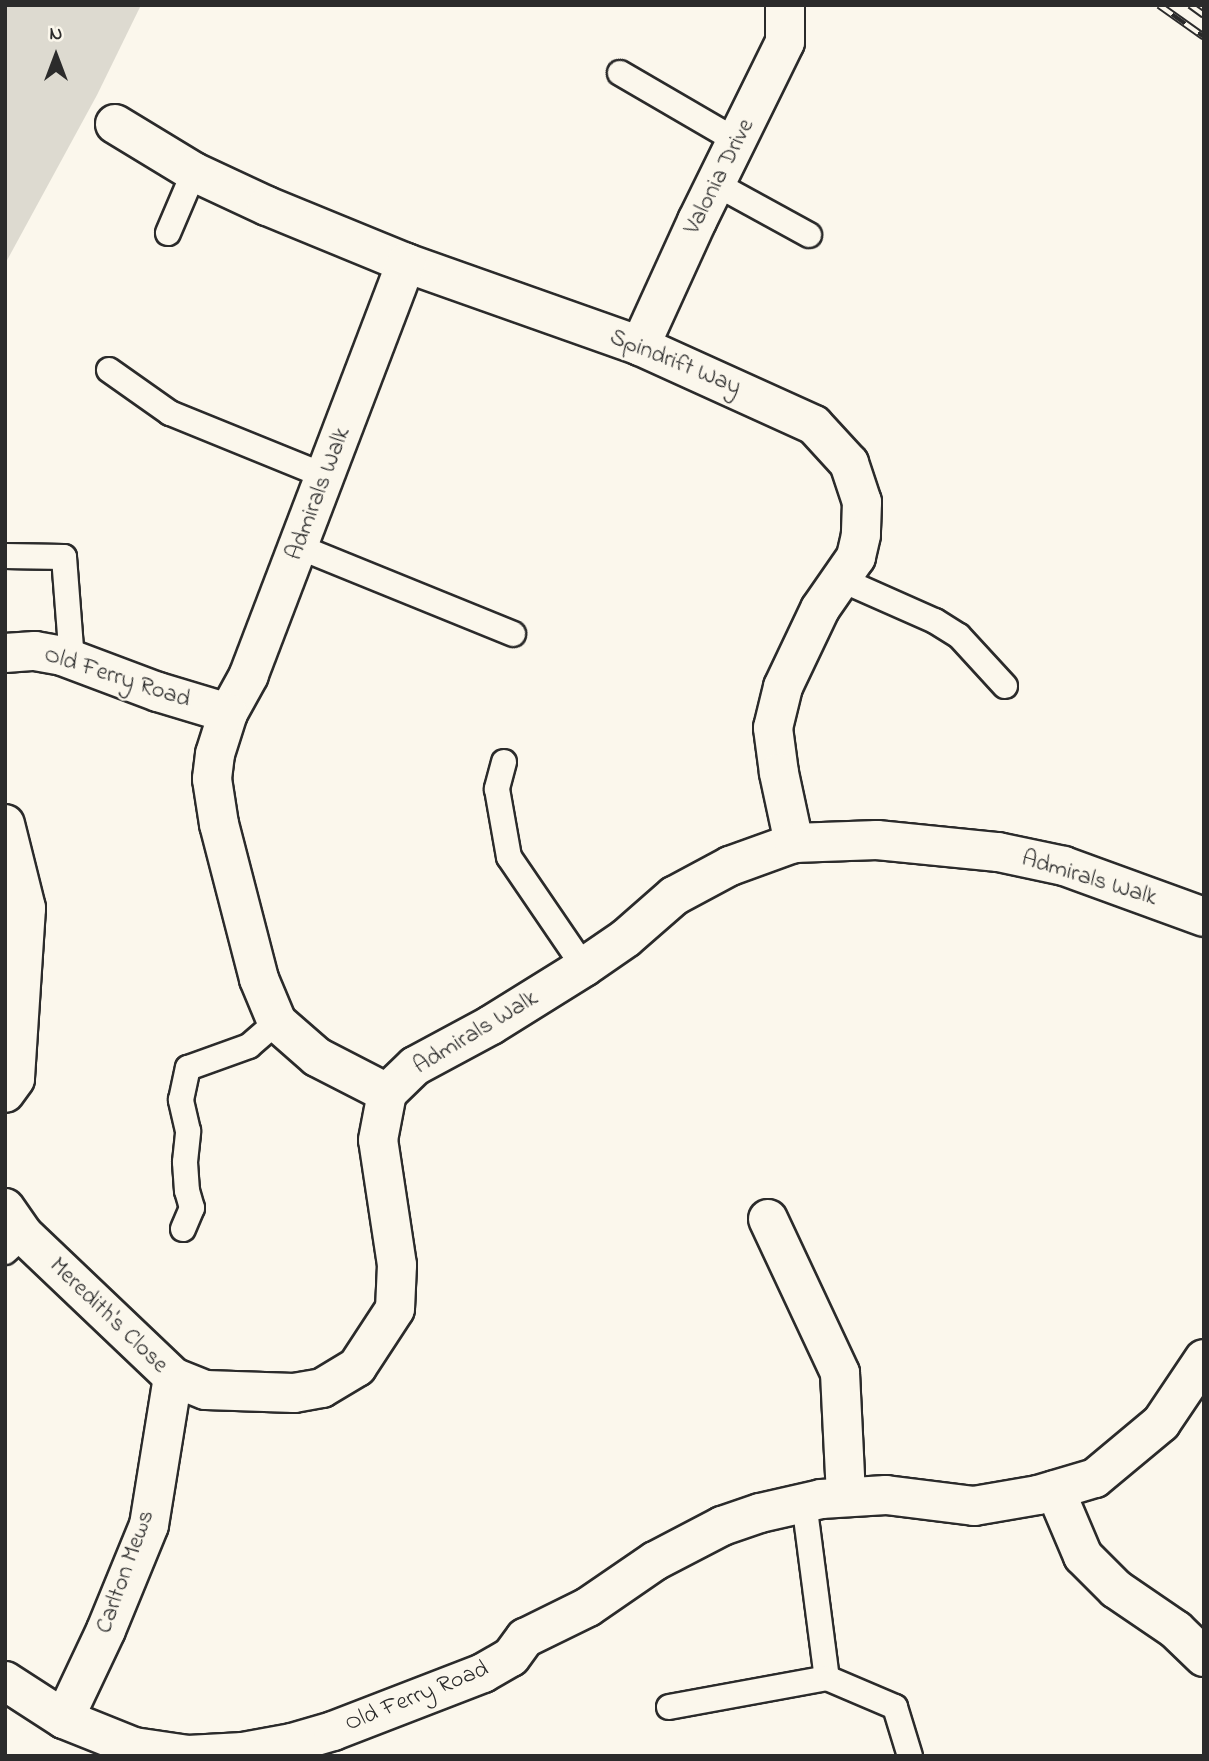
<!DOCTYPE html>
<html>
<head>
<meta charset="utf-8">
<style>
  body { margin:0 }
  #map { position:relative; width:1209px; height:1761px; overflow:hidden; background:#fbf7ec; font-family:"Indie Flower",sans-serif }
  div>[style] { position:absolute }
  .green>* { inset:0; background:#dddad0 }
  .roads { filter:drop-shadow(2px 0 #2b2b2b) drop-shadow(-2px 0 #2b2b2b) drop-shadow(0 2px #2b2b2b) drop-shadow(0 -2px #2b2b2b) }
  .service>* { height:24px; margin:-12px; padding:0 12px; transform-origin:12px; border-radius:12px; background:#fbf7ec }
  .minor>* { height:38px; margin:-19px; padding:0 19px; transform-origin:19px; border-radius:19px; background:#fbf7ec }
  .rail>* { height:8px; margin-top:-4px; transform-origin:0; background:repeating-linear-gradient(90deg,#fbf7ec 0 16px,#2b2b2b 0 32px); box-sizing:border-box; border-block:2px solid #2b2b2b }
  span { translate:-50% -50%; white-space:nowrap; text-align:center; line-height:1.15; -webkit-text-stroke:5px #fbf7ec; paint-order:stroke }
  .street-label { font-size:24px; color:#2b2b2b }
  .frame { position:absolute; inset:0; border:7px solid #2b2b2b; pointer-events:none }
  .north { position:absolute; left:21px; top:21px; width:70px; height:70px; -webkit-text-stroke:5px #fbf7ec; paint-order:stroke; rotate:0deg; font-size:19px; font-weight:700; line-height:28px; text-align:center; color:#2b2b2b }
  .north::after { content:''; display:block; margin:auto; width:24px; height:32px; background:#2b2b2b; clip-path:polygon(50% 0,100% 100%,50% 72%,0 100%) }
</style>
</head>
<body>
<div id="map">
  <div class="green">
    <div style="clip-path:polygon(5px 5px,141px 5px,97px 95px,5px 264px)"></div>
  </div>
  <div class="roads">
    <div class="service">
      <div style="left:620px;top:73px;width:135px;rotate:30.2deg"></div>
      <div style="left:716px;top:184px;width:106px;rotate:28.7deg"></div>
      <div style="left:168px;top:233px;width:66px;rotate:-66.9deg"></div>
      <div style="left:109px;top:370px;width:75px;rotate:35.2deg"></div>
      <div style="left:170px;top:413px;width:167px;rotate:22.1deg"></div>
      <div style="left:299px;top:547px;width:231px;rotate:22.1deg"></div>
      <div style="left:5px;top:556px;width:59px;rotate:1deg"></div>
      <div style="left:64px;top:557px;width:103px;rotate:85.6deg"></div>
      <div style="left:840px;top:579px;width:104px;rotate:23.9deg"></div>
      <div style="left:935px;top:621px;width:28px;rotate:32deg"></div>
      <div style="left:959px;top:636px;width:68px;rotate:47.4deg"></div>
      <div style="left:504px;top:762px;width:28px;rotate:105deg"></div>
      <div style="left:497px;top:789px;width:69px;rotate:80deg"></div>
      <div style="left:509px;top:857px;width:133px;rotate:55.7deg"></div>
      <div style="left:183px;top:1229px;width:23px;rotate:-67deg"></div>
      <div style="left:192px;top:1208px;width:18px;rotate:-106deg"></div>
      <div style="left:187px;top:1191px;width:29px;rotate:-94deg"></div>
      <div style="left:185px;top:1162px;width:31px;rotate:-84deg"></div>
      <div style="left:188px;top:1131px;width:32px;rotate:-103deg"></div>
      <div style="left:181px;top:1100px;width:33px;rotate:-78deg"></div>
      <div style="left:188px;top:1068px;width:65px;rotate:-19.8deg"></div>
      <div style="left:249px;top:1046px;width:37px;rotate:-41deg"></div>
      <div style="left:5px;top:1252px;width:25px;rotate:-42deg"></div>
      <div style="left:804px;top:1502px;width:177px;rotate:82.6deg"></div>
      <div style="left:827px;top:1678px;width:74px;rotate:23.1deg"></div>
      <div style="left:895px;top:1707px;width:51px;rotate:73deg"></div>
      <div style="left:669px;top:1707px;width:161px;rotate:-10.4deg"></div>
    </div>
    <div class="minor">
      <div style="left:115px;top:124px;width:92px;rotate:31.3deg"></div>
      <div style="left:194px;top:172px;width:81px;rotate:25deg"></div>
      <div style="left:267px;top:206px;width:150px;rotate:22.3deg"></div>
      <div style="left:406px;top:263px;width:248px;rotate:19.5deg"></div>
      <div style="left:640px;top:346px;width:191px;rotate:24.4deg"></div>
      <div style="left:814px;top:425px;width:52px;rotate:47.4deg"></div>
      <div style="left:849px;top:463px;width:41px;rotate:71.6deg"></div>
      <div style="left:862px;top:502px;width:33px;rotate:92deg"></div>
      <div style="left:861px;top:535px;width:23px;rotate:103deg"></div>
      <div style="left:856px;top:557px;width:63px;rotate:124.7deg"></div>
      <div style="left:820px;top:609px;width:86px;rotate:115.4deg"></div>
      <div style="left:783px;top:687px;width:42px;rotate:103.7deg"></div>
      <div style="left:773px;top:728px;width:45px;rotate:82.4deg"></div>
      <div style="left:779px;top:773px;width:72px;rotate:77.9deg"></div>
      <div style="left:406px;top:263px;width:441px;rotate:110.9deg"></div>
      <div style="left:249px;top:675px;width:43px;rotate:118.9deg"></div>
      <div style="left:228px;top:713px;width:43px;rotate:107.6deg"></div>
      <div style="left:215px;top:754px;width:25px;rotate:97deg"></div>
      <div style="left:212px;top:779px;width:46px;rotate:81.2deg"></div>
      <div style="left:219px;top:824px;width:160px;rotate:75.5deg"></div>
      <div style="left:259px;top:979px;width:47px;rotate:67.3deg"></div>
      <div style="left:277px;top:1022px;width:53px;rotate:41.2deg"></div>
      <div style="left:317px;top:1057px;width:79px;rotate:27.2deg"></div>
      <div style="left:387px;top:1093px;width:39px;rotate:-44deg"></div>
      <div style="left:415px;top:1066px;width:86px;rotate:-28.3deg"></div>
      <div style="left:491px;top:1025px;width:110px;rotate:-31.9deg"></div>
      <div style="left:584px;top:967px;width:51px;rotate:-34.6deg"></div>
      <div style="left:626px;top:938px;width:64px;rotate:-41.2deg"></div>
      <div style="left:674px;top:896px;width:64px;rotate:-28.2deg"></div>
      <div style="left:730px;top:866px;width:68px;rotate:-19.8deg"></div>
      <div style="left:794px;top:843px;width:83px;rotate:-2.1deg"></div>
      <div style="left:877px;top:840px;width:122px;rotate:5.7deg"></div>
      <div style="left:998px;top:852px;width:67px;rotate:12deg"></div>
      <div style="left:1064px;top:866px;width:149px;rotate:20deg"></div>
      <div style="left:640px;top:346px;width:137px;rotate:-65.5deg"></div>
      <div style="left:697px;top:221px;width:199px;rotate:-63.8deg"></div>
      <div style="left:785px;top:42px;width:37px;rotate:-90deg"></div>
      <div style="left:5px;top:653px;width:30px;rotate:-4deg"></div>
      <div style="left:35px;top:651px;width:27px;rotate:10deg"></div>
      <div style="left:62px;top:656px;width:103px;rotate:20.6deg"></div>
      <div style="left:158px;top:692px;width:73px;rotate:16.7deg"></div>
      <div style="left:5px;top:824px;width:87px;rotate:76deg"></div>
      <div style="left:26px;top:908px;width:171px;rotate:93.7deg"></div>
      <div style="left:15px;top:1079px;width:17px;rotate:126deg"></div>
      <div style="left:5px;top:1208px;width:33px;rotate:55deg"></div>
      <div style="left:24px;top:1235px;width:206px;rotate:43.6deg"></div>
      <div style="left:173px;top:1377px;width:35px;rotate:22deg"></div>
      <div style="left:206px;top:1390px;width:88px;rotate:2deg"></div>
      <div style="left:294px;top:1393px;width:28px;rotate:-10deg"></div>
      <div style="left:322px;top:1388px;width:41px;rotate:-31deg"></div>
      <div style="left:357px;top:1367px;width:69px;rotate:-56.8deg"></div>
      <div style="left:395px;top:1309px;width:44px;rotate:-87.4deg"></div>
      <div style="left:397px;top:1265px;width:126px;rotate:-98.6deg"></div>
      <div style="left:378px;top:1140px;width:48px;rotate:-79.2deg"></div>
      <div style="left:768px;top:1219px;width:170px;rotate:64.9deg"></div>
      <div style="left:840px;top:1373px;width:124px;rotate:87.2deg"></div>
      <div style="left:1055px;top:1490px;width:72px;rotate:67deg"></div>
      <div style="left:1083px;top:1556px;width:47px;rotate:45deg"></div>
      <div style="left:1116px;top:1589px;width:73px;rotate:34.3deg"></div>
      <div style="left:1176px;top:1630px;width:39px;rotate:44deg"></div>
      <div style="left:5px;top:1681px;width:70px;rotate:32.8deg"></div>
      <div style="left:64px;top:1719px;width:75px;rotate:21.8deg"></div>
      <div style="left:134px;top:1747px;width:55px;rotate:8.4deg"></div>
      <div style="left:188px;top:1755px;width:55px;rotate:-3.1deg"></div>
      <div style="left:243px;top:1752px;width:50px;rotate:-10.4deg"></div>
      <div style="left:292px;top:1743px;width:43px;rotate:-16.3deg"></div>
      <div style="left:333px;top:1731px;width:161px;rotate:-21.1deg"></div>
      <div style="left:483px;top:1673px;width:32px;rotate:-30deg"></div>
      <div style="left:511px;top:1657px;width:24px;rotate:-54deg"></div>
      <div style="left:525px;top:1638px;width:70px;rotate:-26.2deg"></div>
      <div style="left:588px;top:1607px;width:81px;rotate:-34.5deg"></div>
      <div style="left:655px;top:1561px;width:76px;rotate:-27.6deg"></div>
      <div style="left:722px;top:1526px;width:40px;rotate:-18.9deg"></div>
      <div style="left:760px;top:1513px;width:63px;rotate:-12.9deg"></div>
      <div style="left:821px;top:1499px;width:65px;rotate:-3.5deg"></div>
      <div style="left:886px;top:1495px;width:89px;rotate:7.1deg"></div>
      <div style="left:974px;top:1506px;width:65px;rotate:-9.8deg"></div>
      <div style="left:1038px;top:1495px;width:59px;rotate:-16.6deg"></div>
      <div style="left:1095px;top:1478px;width:86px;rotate:-39.8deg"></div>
      <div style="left:1161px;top:1423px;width:77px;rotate:-56.1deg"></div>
      <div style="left:64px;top:1719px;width:98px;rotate:-64.7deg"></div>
      <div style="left:106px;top:1630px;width:113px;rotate:-67.7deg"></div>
      <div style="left:149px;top:1525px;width:150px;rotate:-80.8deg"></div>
    </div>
  </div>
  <div class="rail">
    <div style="left:1159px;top:5px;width:55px;rotate:35.4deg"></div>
    <div style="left:1190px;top:5px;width:17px;rotate:36deg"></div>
  </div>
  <div class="street-label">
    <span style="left:720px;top:177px;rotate:-63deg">Valonia Drive</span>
    <span style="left:675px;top:363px;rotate:22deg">Spindrift Way</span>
    <span style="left:319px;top:494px;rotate:-69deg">Admirals Walk</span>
    <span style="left:117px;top:678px;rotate:18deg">Old Ferry Road</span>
    <span style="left:1089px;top:879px;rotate:17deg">Admirals Walk</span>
    <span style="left:476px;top:1033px;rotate:-31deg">Admirals Walk</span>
    <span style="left:108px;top:1316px;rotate:44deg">Meredith's Close</span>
    <span style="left:126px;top:1572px;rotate:-70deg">Carlton Mews</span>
    <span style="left:417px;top:1697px;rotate:-22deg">Old Ferry Road</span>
  </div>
  <div class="frame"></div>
  <div class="north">N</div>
</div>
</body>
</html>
